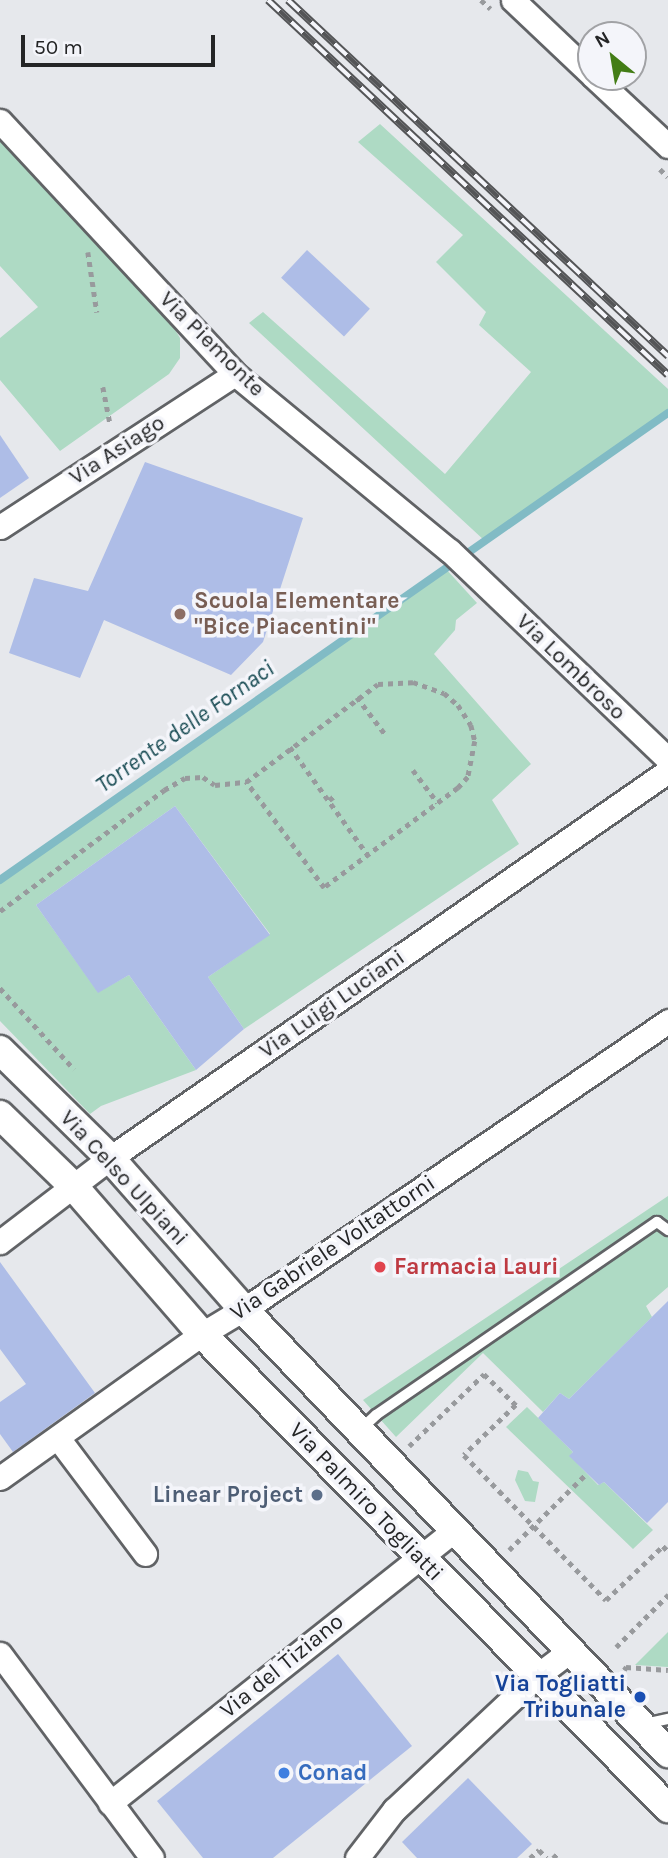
<!DOCTYPE html>
<html>
<head>
<meta charset="utf-8">
<style>
  body { margin:0 }
  #map { position:relative; width:668px; height:1858px; overflow:hidden; background:#e6e8ec; font-family:Karla,sans-serif }
  div>[style] { position:absolute }
  .green>* { inset:0; background:#aedac4 }
  .stream>* { height:8px; margin:-4px; padding:0 4px; transform-origin:4px; border-radius:4px; background:#81bbc5 }
  .building>* { inset:0; background:#aebde7; transform-origin:0 0 }
  .path>* { height:4.5px; margin-top:-2.25px; transform-origin:0; background:repeating-linear-gradient(90deg,#989a9d 0 5px,transparent 0 10px) }
  .roads { filter:drop-shadow(2px 0 #616366) drop-shadow(-2px 0 #616366) drop-shadow(0 2px #616366) drop-shadow(0 -2px #616366) }
  .service>* { height:10px; margin:-5px; padding:0 5px; transform-origin:5px; border-radius:5px; background:#fff }
  .minor>* { height:23px; margin:-11.5px; padding:0 11.5px; transform-origin:11.5px; border-radius:11.5px; background:#fff }
  .tertiary>* { height:28px; margin:-14px; padding:0 14px; transform-origin:14px; border-radius:14px; background:#fff }
  .rail>* { height:8px; margin-top:-4px; transform-origin:0; background:repeating-linear-gradient(90deg,#f4f5fa 0 16px,#545557 0 32px); box-sizing:border-box; border-block:2px solid #545557 }
  .dots>* { width:19px; height:19px; translate:-50% -50%; box-sizing:border-box; border:4px solid #f4f5fa; border-radius:50% }
  span { translate:-50% -50%; white-space:nowrap; text-align:center; line-height:1.15; -webkit-text-stroke:7px #f4f5fa; paint-order:stroke }
  .street-label { font-size:23px; color:#242526 }
  .education-label { font-size:23px; color:#785e54; font-weight:700 }
  .left { translate:0 -50%; text-align:left }
  .health-label { font-size:23px; color:#be3a42; font-weight:700 }
  .service-label { font-size:23px; color:#4e5e75; font-weight:700 }
  .right { translate:-100% -50%; text-align:right }
  .transit-label { font-size:23px; color:#164399; font-weight:700 }
  .shop-label { font-size:23px; color:#366cbe; font-weight:700 }
  .water-label { font-size:24px; color:#184b53; font-style:italic }
  .north { position:absolute; left:577px; top:21px; width:70px; height:70px; box-sizing:border-box; background:#f4f5fa; border:2px solid #a1a2a5; border-radius:50%; rotate:330deg; font-size:19px; font-weight:700; line-height:28px; text-align:center; color:#242526 }
  .north::after { content:''; display:block; margin:auto; width:24px; height:32px; background:#437d16; clip-path:polygon(50% 0,100% 100%,50% 72%,0 100%) }
  .scale { position:absolute; left:21px; top:35px; width:194px; height:32px; box-sizing:border-box; border:4px solid #242526; border-top:0; padding-left:9px; font-size:21px; line-height:24px; white-space:nowrap; color:#242526; -webkit-text-stroke:5px #f4f5fa; paint-order:stroke }
</style>
</head>
<body>
<div id="map">
  <div class="green">
    <div style="clip-path:polygon(380px 124px,668px 389px,668px 413px,485px 541px,249px 323px,263px 312px,445px 474px,531px 372px,479px 325px,486px 312px,436px 262px,463px 235px,358px 142px)"></div>
    <div style="clip-path:polygon(0 139px,171px 323px,180px 338px,180px 358px,169px 374px,60px 451px,0 380px,0 338px,38px 307px,0 266px)"></div>
    <div style="clip-path:polygon(446px 569px,477px 603px,456px 620px,455px 630px,434px 654px,531px 764px,492px 800px,519px 844px,244px 1029px,208px 977px,270px 934px,175px 806px,36px 905px,98px 992px,129px 975px,196px 1070px,101px 1106px,90px 1114px,0 1021px,0 880px)"></div>
    <div style="clip-path:polygon(668px 1196px,668px 1287px,646px 1306px,652px 1317px,569px 1399px,560px 1393px,543px 1412px,483px 1353px,396px 1437px,363px 1400px)"></div>
    <div style="clip-path:polygon(527px 1407px,573px 1452px,570px 1456px,598px 1485px,604px 1482px,653px 1530px,633px 1549px,506px 1427px)"></div>
    <div style="clip-path:polygon(518px 1470px,528px 1472px,533px 1481px,539px 1482px,535px 1502px,525px 1501px,515px 1480px)"></div>
    <div style="clip-path:polygon(668px 1632px,668px 1667px,635px 1665px)"></div>
  </div>
  <div class="stream">
    <div style="left:0;top:880px;width:815px;rotate:-34.96deg"></div>
  </div>
  <div class="building">
    <div style="left:307px;top:250px;width:86px;height:38px;rotate:43deg"></div>
    <div style="clip-path:polygon(0 435px,29px 478px,0 498px)"></div>
    <div style="clip-path:polygon(145px 462px,303px 518px,263px 642px,231px 675px,104px 620px,80px 678px,9px 653px,34px 578px,88px 591px)"></div>
    <div style="clip-path:polygon(175px 806px,270px 935px,208px 977px,244px 1029px,196px 1070px,129px 975px,98px 993px,36px 905px)"></div>
    <div style="clip-path:polygon(0 1262px,95px 1393px,13px 1452px,0 1434px,0 1402px,26px 1384px,0 1349px)"></div>
    <div style="clip-path:polygon(668px 1301px,668px 1502px,647px 1523px,604px 1482px,599px 1485px,569px 1456px,573px 1452px,538px 1418px,560px 1393px,569px 1399px)"></div>
    <div style="clip-path:polygon(338px 1654px,412px 1746px,273px 1858px,203px 1858px,157px 1801px)"></div>
    <div style="clip-path:polygon(468px 1778px,532px 1844px,517px 1858px,417px 1858px,402px 1842px)"></div>
  </div>
  <div class="path">
    <div style="left:481px;top:0;width:13px;rotate:42deg"></div>
    <div style="left:660px;top:169px;width:11px;rotate:45deg"></div>
    <div style="left:88px;top:252px;width:61px;rotate:81.5deg"></div>
    <div style="left:103px;top:387px;width:38px;rotate:79deg"></div>
    <div style="left:357px;top:697px;width:46px;rotate:52.9deg"></div>
    <div style="left:290px;top:747px;width:133px;rotate:54.2deg"></div>
    <div style="left:413px;top:770px;width:41px;rotate:52.9deg"></div>
    <div style="left:329px;top:800px;width:9px;rotate:-36deg"></div>
    <div style="left:0;top:911px;width:204px;rotate:-36.4deg"></div>
    <div style="left:164px;top:790px;width:24px;rotate:-30deg"></div>
    <div style="left:185px;top:778px;width:18px;rotate:-3deg"></div>
    <div style="left:203px;top:777px;width:14px;rotate:34deg"></div>
    <div style="left:215px;top:785px;width:31px;rotate:-6deg"></div>
    <div style="left:246px;top:782px;width:164px;rotate:-36.6deg"></div>
    <div style="left:378px;top:684px;width:35px;rotate:-3deg"></div>
    <div style="left:413px;top:682px;width:33px;rotate:20deg"></div>
    <div style="left:444px;top:693px;width:18px;rotate:41deg"></div>
    <div style="left:458px;top:705px;width:24px;rotate:57deg"></div>
    <div style="left:471px;top:725px;width:16px;rotate:76deg"></div>
    <div style="left:475px;top:741px;width:37px;rotate:101deg"></div>
    <div style="left:468px;top:777px;width:15px;rotate:132deg"></div>
    <div style="left:458px;top:788px;width:167px;rotate:143.3deg"></div>
    <div style="left:324px;top:888px;width:132px;rotate:-126.3deg"></div>
    <div style="left:0;top:988px;width:110px;rotate:47.6deg"></div>
    <div style="left:409px;top:1446px;width:104px;rotate:-43.8deg"></div>
    <div style="left:484px;top:1374px;width:45px;rotate:44.1deg"></div>
    <div style="left:516px;top:1405px;width:72px;rotate:136.1deg"></div>
    <div style="left:464px;top:1455px;width:203px;rotate:45.6deg"></div>
    <div style="left:606px;top:1600px;width:79px;rotate:-43.5deg"></div>
    <div style="left:663px;top:1546px;width:7px;rotate:45deg"></div>
    <div style="left:509px;top:1550px;width:110px;rotate:-44.6deg"></div>
    <div style="left:616px;top:1647px;width:74px;rotate:-45deg"></div>
    <div style="left:624px;top:1670px;width:4px;rotate:-56deg"></div>
    <div style="left:626px;top:1667px;width:42px;rotate:4.1deg"></div>
    <div style="left:530px;top:1858px;width:12px;rotate:-42deg"></div>
    <div style="left:539px;top:1850px;width:11px;rotate:45deg"></div>
    <div style="left:553px;top:1858px;width:6px;rotate:-45deg"></div>
  </div>
  <div class="roads">
    <div class="service">
      <div style="left:360px;top:1430px;width:22px;rotate:-43deg"></div>
      <div style="left:376px;top:1415px;width:341px;rotate:-34.5deg"></div>
      <div style="left:657px;top:1222px;width:14px;rotate:36deg"></div>
      <div style="left:644px;top:1724px;width:25px;rotate:-12deg"></div>
    </div>
    <div class="minor">
      <div style="left:513px;top:0;width:108px;rotate:43.5deg"></div>
      <div style="left:594px;top:77px;width:101px;rotate:43deg"></div>
      <div style="left:0;top:121px;width:345px;rotate:47.1deg"></div>
      <div style="left:235px;top:374px;width:278px;rotate:39.5deg"></div>
      <div style="left:450px;top:551px;width:301px;rotate:43.7deg"></div>
      <div style="left:0;top:527px;width:280px;rotate:-33.1deg"></div>
      <div style="left:0;top:1242px;width:138px;rotate:-37.4deg"></div>
      <div style="left:110px;top:1158px;width:679px;rotate:-34.74deg"></div>
      <div style="left:58px;top:1438px;width:145px;rotate:53.1deg"></div>
      <div style="left:0;top:1478px;width:248px;rotate:-35.5deg"></div>
      <div style="left:202px;top:1334px;width:62px;rotate:-31.1deg"></div>
      <div style="left:255px;top:1302px;width:500px;rotate:-34.2deg"></div>
      <div style="left:0;top:1654px;width:254px;rotate:53.3deg"></div>
      <div style="left:110px;top:1803px;width:439px;rotate:-38.4deg"></div>
      <div style="left:357px;top:1858px;width:61px;rotate:-52.4deg"></div>
      <div style="left:394px;top:1810px;width:197px;rotate:-43.2deg"></div>
      <div style="left:538px;top:1675px;width:39px;rotate:-37deg"></div>
    </div>
    <div class="tertiary">
      <div style="left:0;top:1050px;width:154px;rotate:44.5deg"></div>
      <div style="left:110px;top:1158px;width:201px;rotate:48.6deg"></div>
      <div style="left:243px;top:1309px;width:615px;rotate:46.25deg"></div>
      <div style="left:0;top:1115px;width:103px;rotate:44.2deg"></div>
      <div style="left:74px;top:1187px;width:195px;rotate:49deg"></div>
      <div style="left:202px;top:1334px;width:665px;rotate:45.49deg"></div>
    </div>
  </div>
  <div class="rail">
    <div style="left:268px;top:0;width:548px;rotate:43.15deg"></div>
    <div style="left:288px;top:0;width:521px;rotate:43.13deg"></div>
  </div>
  <div class="dots">
    <div style="left:180px;top:614px;background:#8d6e63"></div>
    <div style="left:380px;top:1267px;background:#e0444e"></div>
    <div style="left:317px;top:1495px;background:#5c6f8a"></div>
    <div style="left:640px;top:1697px;background:#1a4fb4"></div>
    <div style="left:284px;top:1773px;background:#3f7fe0"></div>
  </div>
  <div class="street-label">
    <span style="left:212px;top:344px;rotate:45deg">Via Piemonte</span>
    <span style="left:117px;top:450px;rotate:-33deg">Via Asiago</span>
    <span style="left:571px;top:667px;rotate:44deg">Via Lombroso</span>
    <span style="left:332px;top:1004px;rotate:-35deg">Via Luigi Luciani</span>
    <span style="left:124px;top:1178px;rotate:47deg">Via Celso Ulpiani</span>
    <span style="left:333px;top:1248px;rotate:-34deg">Via Gabriele Voltattorni</span>
    <span style="left:366px;top:1502px;rotate:46deg">Via Palmiro Togliatti</span>
    <span style="left:282px;top:1666px;rotate:-39deg">Via del Tiziano</span>
  </div>
  <div class="education-label">
    <span class="left" style="left:194px;top:614px">Scuola Elementare<br>"Bice Piacentini"</span>
  </div>
  <div class="health-label">
    <span class="left" style="left:394px;top:1267px">Farmacia Lauri</span>
  </div>
  <div class="service-label">
    <span class="right" style="left:303px;top:1495px">Linear Project</span>
  </div>
  <div class="transit-label">
    <span class="right" style="left:626px;top:1697px">Via Togliatti<br>Tribunale</span>
  </div>
  <div class="shop-label">
    <span class="left" style="left:298px;top:1773px">Conad</span>
  </div>
  <div class="water-label">
    <span style="left:185px;top:727px;rotate:-35deg">Torrente delle Fornaci</span>
  </div>
  <div class="north">N</div>
  <div class="scale">50 m</div>
</div>
</body>
</html>
